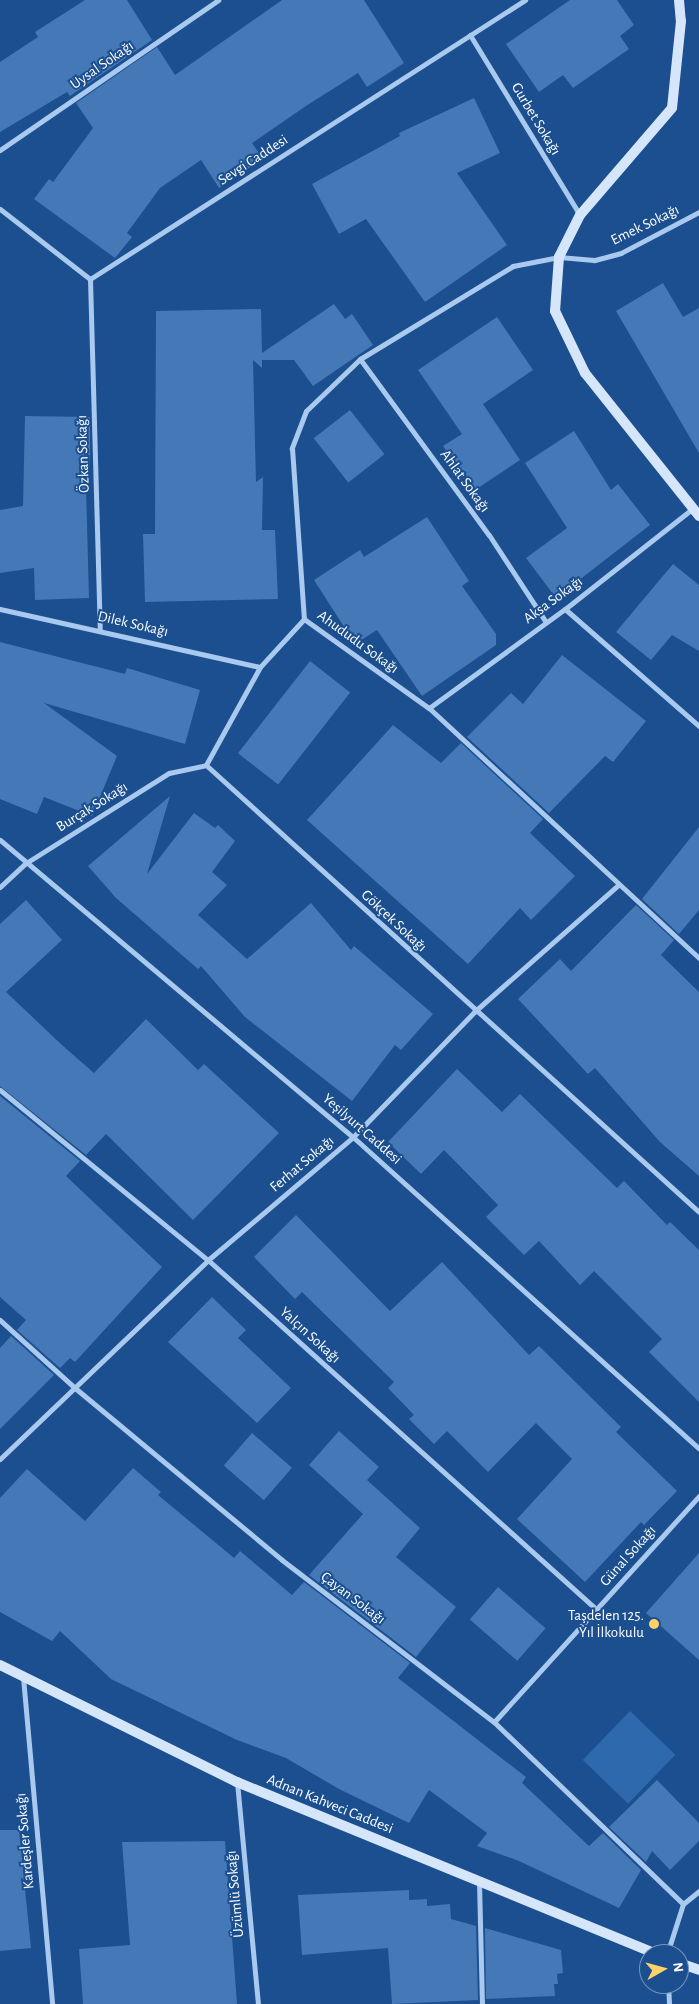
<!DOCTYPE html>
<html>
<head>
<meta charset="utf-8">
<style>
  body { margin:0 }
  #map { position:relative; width:699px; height:2004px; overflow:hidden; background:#1b4f8f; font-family:"Alegreya Sans",sans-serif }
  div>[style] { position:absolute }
  .green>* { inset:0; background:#2e69ad; transform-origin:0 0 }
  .building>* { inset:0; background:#4478b7; transform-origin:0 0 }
  .street>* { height:5px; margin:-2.5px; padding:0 2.5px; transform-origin:2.5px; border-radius:2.5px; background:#a9c9ee }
  .secondary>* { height:10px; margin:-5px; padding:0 5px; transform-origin:5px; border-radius:5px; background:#d6e6fa }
  .dots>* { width:14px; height:14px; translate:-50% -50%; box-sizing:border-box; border:2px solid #1b4f8f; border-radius:50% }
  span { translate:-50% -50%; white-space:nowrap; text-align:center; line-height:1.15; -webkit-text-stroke:4px #1b4f8f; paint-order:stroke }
  .street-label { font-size:15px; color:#fff }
  .poi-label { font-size:15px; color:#fff }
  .right { translate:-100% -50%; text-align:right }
  .north { position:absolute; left:639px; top:1944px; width:50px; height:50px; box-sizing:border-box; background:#1b4f8f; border:1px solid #7695bc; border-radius:50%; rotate:83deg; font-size:14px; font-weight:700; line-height:20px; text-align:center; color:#fff }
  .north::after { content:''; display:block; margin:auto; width:18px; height:22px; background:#ffd166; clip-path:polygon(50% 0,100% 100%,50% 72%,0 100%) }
</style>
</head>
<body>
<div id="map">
  <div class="green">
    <div style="left:630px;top:1711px;width:63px;height:68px;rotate:44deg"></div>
  </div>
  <div class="building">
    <div style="clip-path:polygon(85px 0,127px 0,152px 40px,70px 96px,67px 92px,0 132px,0 62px,38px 37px,35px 32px)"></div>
    <div style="clip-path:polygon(282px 0,364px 0,404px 63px,367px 87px,358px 73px,306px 106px,252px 143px,263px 159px,219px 188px,201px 160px,160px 188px,127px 233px,132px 237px,115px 258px,34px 199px,49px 179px,53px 182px,93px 128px,76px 103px,157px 47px,175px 75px)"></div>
    <div style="clip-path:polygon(570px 0,617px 0,634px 25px,620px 36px,629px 49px,573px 88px,563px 75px,539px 92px,506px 44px)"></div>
    <div style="clip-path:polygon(474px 98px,500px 153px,457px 173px,507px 245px,425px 302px,366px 219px,339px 234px,312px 184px,400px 136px,399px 133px)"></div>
    <div style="clip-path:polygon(663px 283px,683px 317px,699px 308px,699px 453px,616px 311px)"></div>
    <div style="clip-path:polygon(334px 304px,345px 319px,352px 314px,373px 345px,313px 386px,294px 360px,262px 360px,262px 368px,253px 360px,256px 482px,263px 477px,262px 530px,275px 530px,278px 599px,145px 602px,143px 534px,155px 534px,156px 311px,261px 309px,262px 353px)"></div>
    <div style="clip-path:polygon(497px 317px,533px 370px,483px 404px,520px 460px,472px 492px,443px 446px,462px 434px,418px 370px)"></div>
    <div style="left:350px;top:410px;width:56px;height:46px;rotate:52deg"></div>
    <div style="clip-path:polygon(25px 416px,90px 417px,90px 487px,86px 487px,89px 598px,35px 600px,34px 568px,0 573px,0 510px,23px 506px)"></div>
    <div style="clip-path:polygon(574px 431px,611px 490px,618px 484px,650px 525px,556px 598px,526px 558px,567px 528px,525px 463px)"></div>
    <div style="clip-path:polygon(427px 517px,469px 581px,462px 586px,496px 634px,496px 645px,422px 696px,377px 630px,355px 644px,314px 580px,360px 550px,364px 557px)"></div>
    <div style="clip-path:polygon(673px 564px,699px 585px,699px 651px,672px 635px,651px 660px,616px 632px)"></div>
    <div style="clip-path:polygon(0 642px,125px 674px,127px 668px,200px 690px,185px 744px,44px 703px,117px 756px,92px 816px,44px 797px,37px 814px,0 799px)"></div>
    <div style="clip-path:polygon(562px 655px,646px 721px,613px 762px,605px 756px,549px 813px,467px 737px,511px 693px,523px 704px)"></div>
    <div style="left:310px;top:661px;width:51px;height:117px;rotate:38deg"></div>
    <div style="clip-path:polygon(393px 725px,441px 763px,461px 743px,543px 819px,530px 833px,575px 876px,531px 920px,520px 908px,468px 964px,307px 820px)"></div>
    <div style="clip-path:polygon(170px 796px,147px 874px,194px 813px,215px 828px,218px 825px,235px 841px,212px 872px,227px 885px,198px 915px,247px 959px,311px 903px,351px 950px,354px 946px,433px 1014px,401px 1050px,395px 1045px,352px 1101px,245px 1017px,201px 966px,198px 969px,116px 898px,88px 866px)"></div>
    <div style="clip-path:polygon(699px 827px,699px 910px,679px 934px,642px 899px)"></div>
    <div style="clip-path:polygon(26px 900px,62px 940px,6px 992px,62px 1045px,94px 1073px,146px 1019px,198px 1070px,204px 1064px,279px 1133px,193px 1220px,106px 1134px,86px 1155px,0 1086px,0 924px)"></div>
    <div style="clip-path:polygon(636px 905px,674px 940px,661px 955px,699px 992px,699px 1176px,660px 1142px,595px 1068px,588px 1074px,518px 999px,560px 959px,571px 971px)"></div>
    <div style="clip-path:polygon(457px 1069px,502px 1112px,520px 1094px,617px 1188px,624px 1181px,667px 1225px,670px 1222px,699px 1250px,699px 1402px,649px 1352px,662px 1339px,594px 1271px,580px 1285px,539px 1241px,524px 1255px,486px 1217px,498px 1205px,444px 1150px,421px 1174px,388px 1142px)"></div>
    <div style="clip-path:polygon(0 1096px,80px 1161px,66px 1176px,162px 1267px,75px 1362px,70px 1358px,60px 1368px,17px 1330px,26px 1320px,0 1297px)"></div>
    <div style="clip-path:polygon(296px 1215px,390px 1311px,442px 1262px,529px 1355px,539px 1346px,621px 1427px,616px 1432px,677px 1491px,644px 1525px,641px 1522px,585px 1582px,517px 1519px,572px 1459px,536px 1423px,488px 1472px,447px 1431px,434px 1444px,409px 1419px,414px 1415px,388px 1388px,394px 1382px,302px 1292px,295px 1299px,254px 1257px)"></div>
    <div style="clip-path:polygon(212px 1297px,246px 1330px,238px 1338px,291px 1388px,257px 1423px,168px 1342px)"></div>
    <div style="clip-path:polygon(11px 1336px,54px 1375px,0 1429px,0 1348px)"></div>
    <div style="clip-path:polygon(339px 1431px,379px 1467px,367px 1480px,420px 1528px,396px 1557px,456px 1607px,416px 1657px,309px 1575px,363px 1514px,309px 1465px)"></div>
    <div style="left:252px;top:1433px;width:53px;height:43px;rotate:41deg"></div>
    <div style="clip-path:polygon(133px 1468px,161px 1492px,158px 1495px,234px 1558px,240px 1551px,292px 1595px,304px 1582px,410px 1663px,398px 1678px,526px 1777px,522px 1783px,589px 1846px,603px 1833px,641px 1870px,619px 1908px,519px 1861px,477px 1846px,487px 1833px,429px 1790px,409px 1823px,339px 1789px,286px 1758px,237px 1740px,111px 1679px,60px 1631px,52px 1641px,0 1612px,0 1498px,27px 1469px,85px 1521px)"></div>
    <div style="clip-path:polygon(699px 1553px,699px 1660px,646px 1613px)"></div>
    <div style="left:498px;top:1587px;width:63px;height:43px;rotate:41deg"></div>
    <div style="clip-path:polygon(657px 1780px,699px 1823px,699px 1841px,670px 1870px,652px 1851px,646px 1862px,609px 1827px)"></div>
    <div style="clip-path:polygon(0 1830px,19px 1830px,31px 1948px,0 1951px)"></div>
    <div style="clip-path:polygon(225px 1841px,237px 2004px,83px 2004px,79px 1949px,130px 1945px,122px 1842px)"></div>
    <div style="clip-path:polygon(409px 1890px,409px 1900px,427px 1899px,427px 1906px,450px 1904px,451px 1919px,476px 1926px,478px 2000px,392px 2004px,388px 1948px,302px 1955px,298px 1895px)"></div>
    <div style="clip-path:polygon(485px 1928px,561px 1950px,563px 1973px,557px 1974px,558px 1984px,554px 1984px,555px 1996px,486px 1999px)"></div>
  </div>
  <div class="street">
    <div style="left:470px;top:35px;width:211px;rotate:58.6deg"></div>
    <div style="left:0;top:150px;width:265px;rotate:-34.5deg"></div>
    <div style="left:0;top:209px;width:114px;rotate:37.9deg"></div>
    <div style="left:90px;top:279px;width:517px;rotate:-32.68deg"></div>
    <div style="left:699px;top:212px;width:88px;rotate:152.3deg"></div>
    <div style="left:621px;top:253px;width:28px;rotate:165deg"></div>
    <div style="left:594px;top:260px;width:35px;rotate:-175deg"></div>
    <div style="left:559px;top:257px;width:47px;rotate:168.9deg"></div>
    <div style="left:513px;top:266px;width:179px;rotate:148.7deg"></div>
    <div style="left:360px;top:359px;width:75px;rotate:136.1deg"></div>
    <div style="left:306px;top:411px;width:40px;rotate:111deg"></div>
    <div style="left:292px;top:448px;width:171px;rotate:86deg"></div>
    <div style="left:304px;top:619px;width:153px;rotate:35.5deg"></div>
    <div style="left:429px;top:708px;width:368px;rotate:42.8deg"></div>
    <div style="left:90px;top:279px;width:350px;rotate:88.4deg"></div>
    <div style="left:360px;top:359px;width:218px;rotate:53.8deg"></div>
    <div style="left:489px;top:535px;width:104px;rotate:56.8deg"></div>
    <div style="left:0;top:609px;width:266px;rotate:12.6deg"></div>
    <div style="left:565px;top:609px;width:178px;rotate:41.1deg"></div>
    <div style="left:304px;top:619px;width:65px;rotate:132.5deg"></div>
    <div style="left:260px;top:667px;width:112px;rotate:118.9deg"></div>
    <div style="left:206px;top:765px;width:665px;rotate:42.2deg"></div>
    <div style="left:429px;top:708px;width:168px;rotate:-36.1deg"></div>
    <div style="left:565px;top:609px;width:160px;rotate:-38.2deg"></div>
    <div style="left:0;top:840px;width:461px;rotate:40.1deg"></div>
    <div style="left:353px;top:1137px;width:465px;rotate:42deg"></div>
    <div style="left:0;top:887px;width:35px;rotate:-43deg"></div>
    <div style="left:26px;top:863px;width:169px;rotate:-32.2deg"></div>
    <div style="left:169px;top:773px;width:38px;rotate:-12deg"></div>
    <div style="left:0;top:1090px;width:269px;rotate:39.3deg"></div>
    <div style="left:208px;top:1260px;width:522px;rotate:41.97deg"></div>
    <div style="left:0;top:1320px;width:101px;rotate:42.2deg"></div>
    <div style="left:75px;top:1388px;width:269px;rotate:39.7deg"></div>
    <div style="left:282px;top:1560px;width:267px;rotate:37.4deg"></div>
    <div style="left:494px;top:1722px;width:262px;rotate:43.9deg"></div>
    <div style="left:0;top:1459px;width:288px;rotate:-43.7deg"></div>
    <div style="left:208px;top:1260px;width:190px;rotate:-40.3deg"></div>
    <div style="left:353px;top:1137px;width:174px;rotate:-45.9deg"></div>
    <div style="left:474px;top:1012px;width:192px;rotate:-41.4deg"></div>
    <div style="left:23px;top:1677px;width:328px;rotate:84.9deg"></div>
    <div style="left:494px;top:1722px;width:305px;rotate:-47.8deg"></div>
    <div style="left:237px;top:1782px;width:223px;rotate:84.6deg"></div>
    <div style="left:479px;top:1882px;width:122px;rotate:88.6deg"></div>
    <div style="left:683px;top:1904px;width:21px;rotate:-39deg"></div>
    <div style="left:667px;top:1954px;width:52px;rotate:-72.3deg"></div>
    <div style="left:668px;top:1984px;width:20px;rotate:87deg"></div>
  </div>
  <div class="secondary">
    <div style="left:679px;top:0;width:21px;rotate:85deg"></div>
    <div style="left:681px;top:21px;width:87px;rotate:95.9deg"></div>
    <div style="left:672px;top:108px;width:141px;rotate:130.7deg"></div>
    <div style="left:580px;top:215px;width:47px;rotate:116.6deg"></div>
    <div style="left:559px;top:257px;width:54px;rotate:94.2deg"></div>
    <div style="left:555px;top:311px;width:69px;rotate:64.2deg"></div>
    <div style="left:585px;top:373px;width:183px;rotate:51.4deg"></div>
    <div style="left:0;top:1665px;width:264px;rotate:26.3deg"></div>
    <div style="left:237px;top:1782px;width:453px;rotate:22.3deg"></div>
    <div style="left:679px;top:1963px;width:21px;rotate:19deg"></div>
  </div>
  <div class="dots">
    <div style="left:654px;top:1624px;background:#ffd166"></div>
  </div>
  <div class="street-label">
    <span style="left:102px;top:65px;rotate:-35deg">Uysal Sokağı</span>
    <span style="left:536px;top:119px;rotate:59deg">Gurbet Sokağı</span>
    <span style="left:253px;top:160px;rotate:-33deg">Sevgi Caddesi</span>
    <span style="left:645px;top:225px;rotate:-26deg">Emek Sokağı</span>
    <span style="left:83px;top:454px;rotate:-92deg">Özkan Sokağı</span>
    <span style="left:465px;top:481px;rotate:54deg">Ahlat Sokağı</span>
    <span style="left:553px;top:600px;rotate:-36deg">Aksa Sokağı</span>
    <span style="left:133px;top:624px;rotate:13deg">Dilek Sokağı</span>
    <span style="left:358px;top:642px;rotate:36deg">Ahududu Sokağı</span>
    <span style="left:92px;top:807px;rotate:-32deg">Burçak Sokağı</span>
    <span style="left:394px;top:921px;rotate:43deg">Gökçek Sokağı</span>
    <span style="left:362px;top:1129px;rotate:41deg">Yeşilyurt Caddesi</span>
    <span style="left:302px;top:1164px;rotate:-40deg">Ferhat Sokağı</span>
    <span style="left:310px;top:1335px;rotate:42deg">Yalçın Sokağı</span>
    <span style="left:628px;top:1556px;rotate:-48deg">Günal Sokağı</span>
    <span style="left:353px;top:1598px;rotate:37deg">Çayan Sokağı</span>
    <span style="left:330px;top:1804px;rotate:22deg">Adnan Kahveci Caddesi</span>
    <span style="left:25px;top:1841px;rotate:-95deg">Kardeşler Sokağı</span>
    <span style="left:235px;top:1894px;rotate:-95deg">Üzümlü Sokağı</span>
  </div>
  <div class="poi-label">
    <span class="right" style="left:644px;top:1624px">Taşdelen 125.<br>Yıl İlkokulu</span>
  </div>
  <div class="north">N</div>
</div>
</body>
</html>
